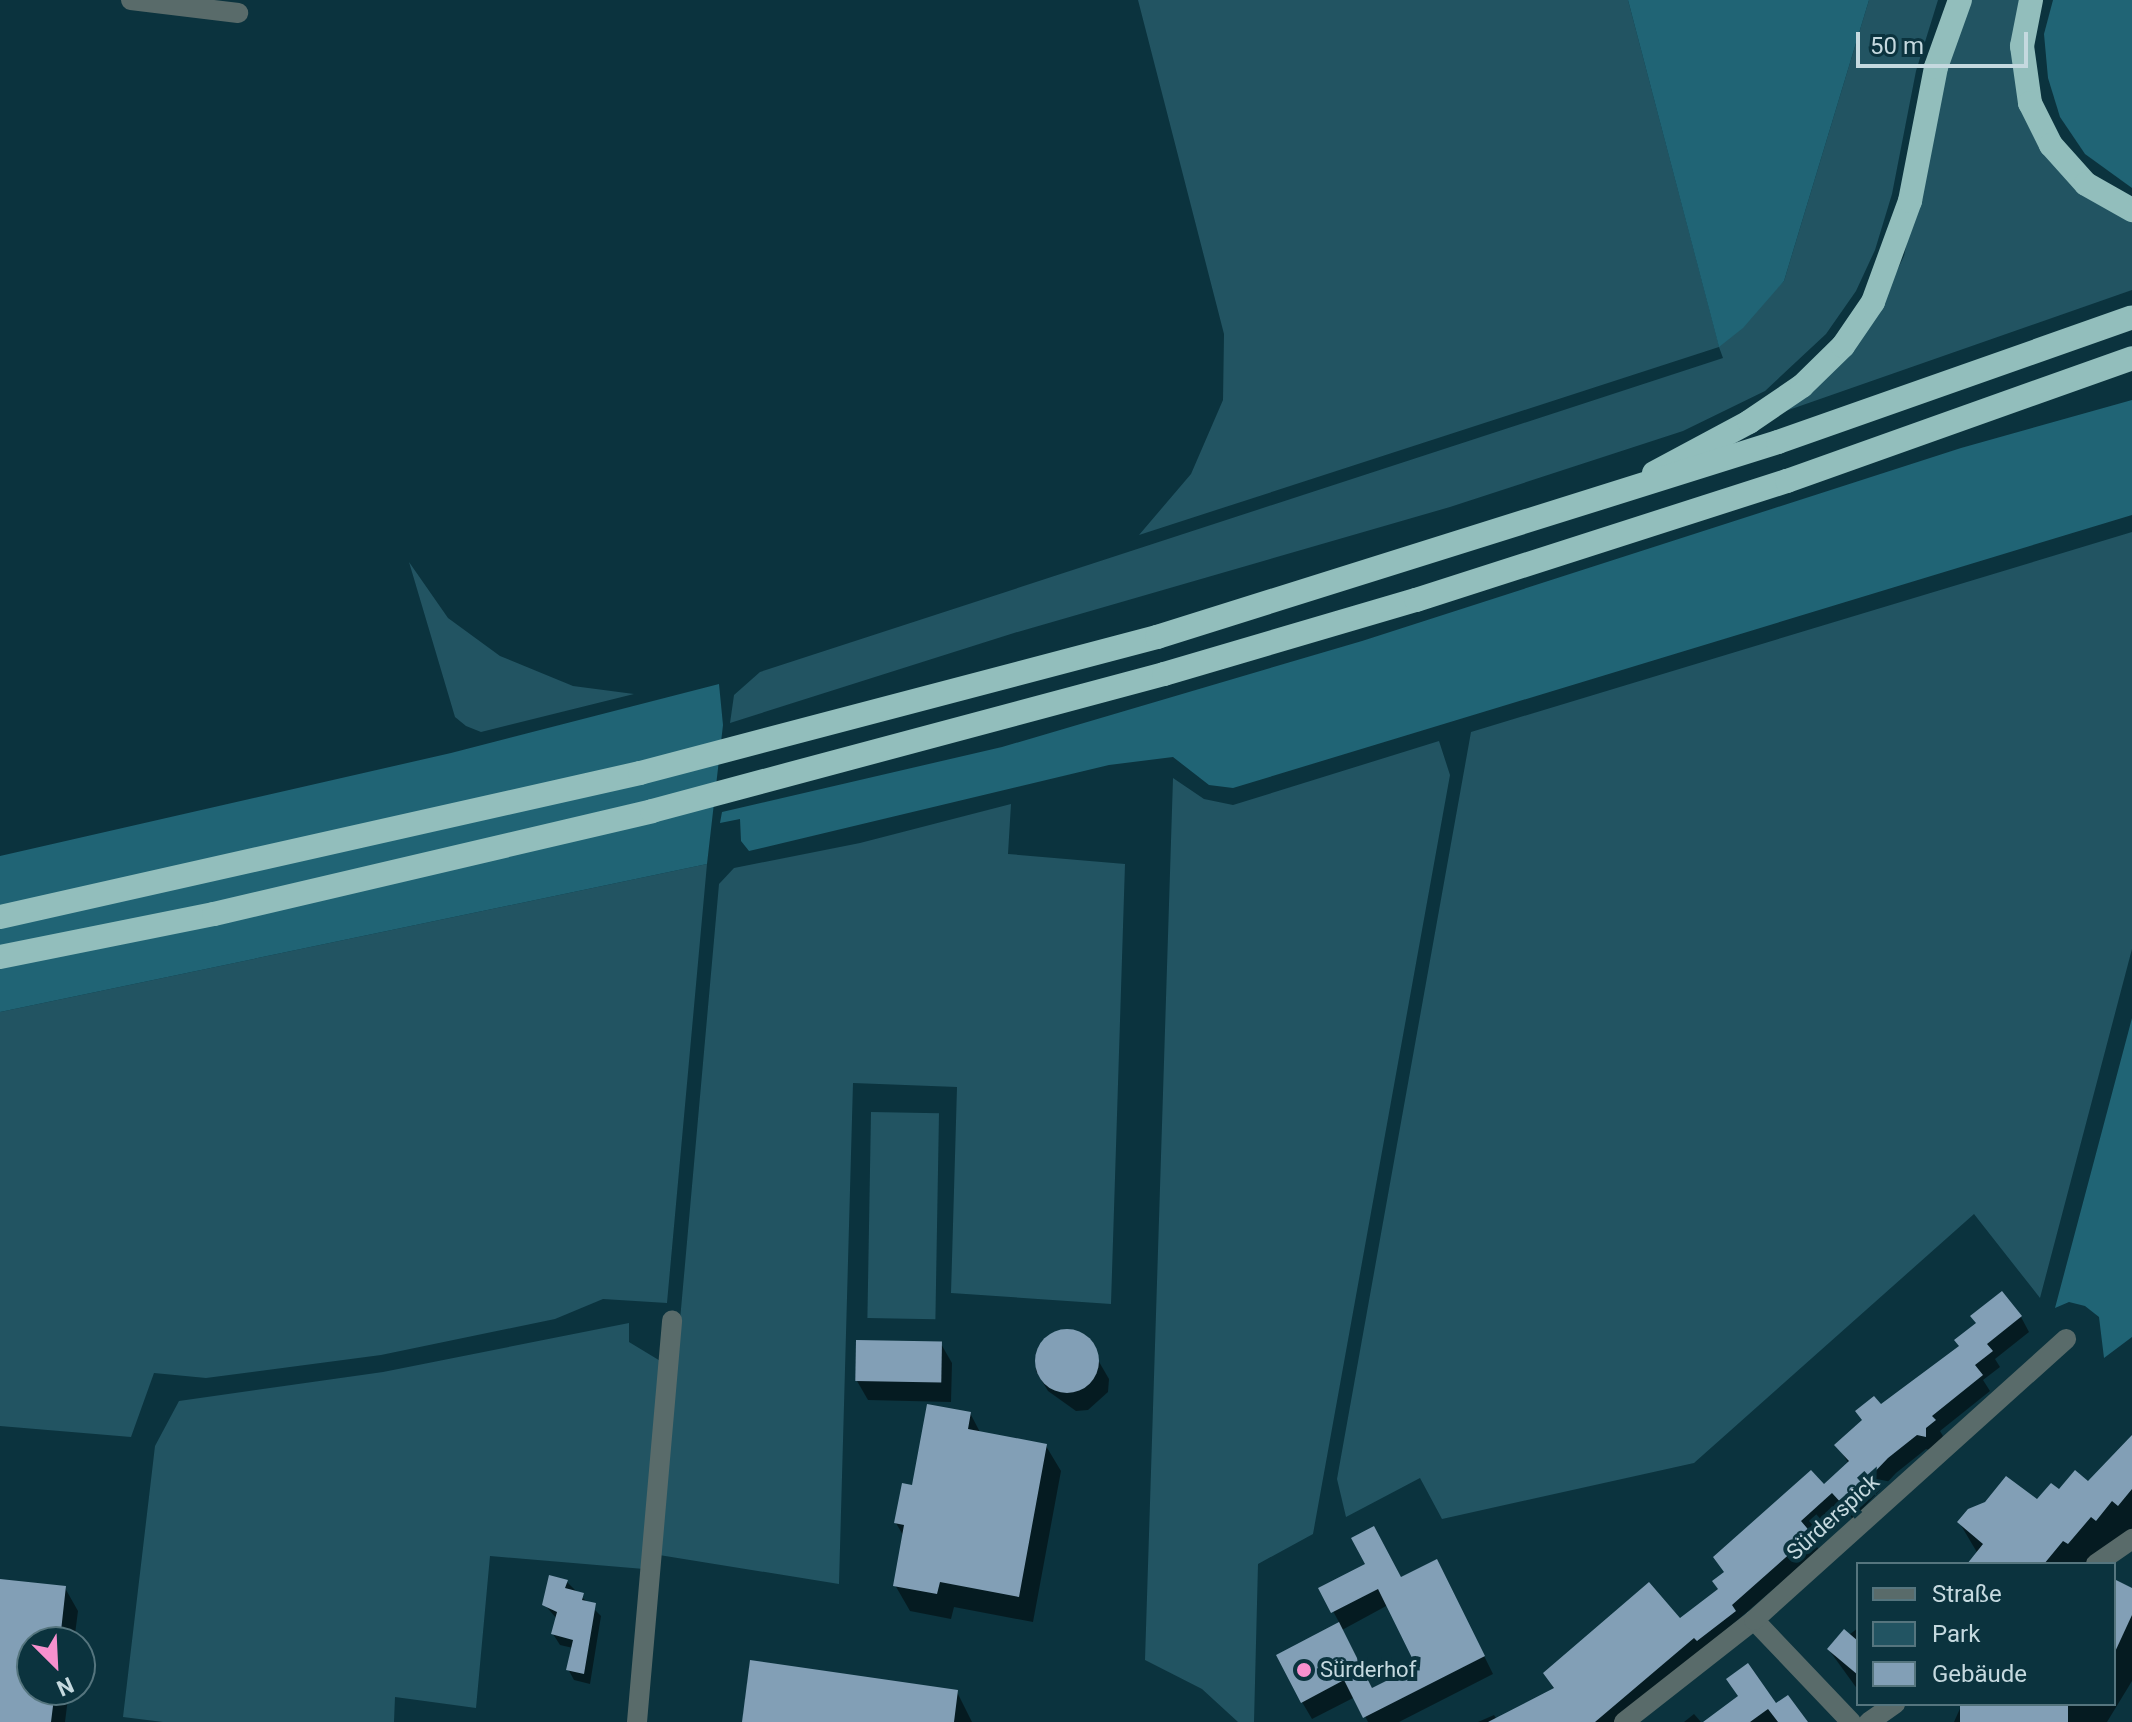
<!DOCTYPE html>
<html>
<head>
<meta charset="utf-8">
<style>
  body { margin:0 }
  #map { position:relative; width:2132px; height:1722px; overflow:hidden; background:#0b333e; font-family:Roboto,sans-serif }
  div>[style] { position:absolute }
  .green>* { inset:0; background:#225462; transform-origin:0 0 }
  .forest>* { inset:0; background:#206475 }
  .shadow>* { inset:0; background:#0007 }
  .building>* { inset:0; background:#829fb6; transform-origin:0 0 }
  .round { border-radius:50% }
  .minor>* { height:20px; margin:-10px; padding:0 10px; transform-origin:10px; border-radius:10px; background:#596b6a }
  .highway>* { height:24px; margin:-12px; padding:0 12px; transform-origin:12px; border-radius:12px; background:#92bebc }
  .dots>* { width:22px; height:22px; translate:-50% -50%; box-sizing:border-box; border:4px solid #0b333e; border-radius:50% }
  span { translate:-50% -50%; white-space:nowrap; text-align:center; line-height:1.15; -webkit-text-stroke:8px #0b333e; paint-order:stroke }
  .street-label { font-size:22px; color:#c5d9df }
  .poi-label { font-size:22px; color:#c5d9df }
  .left { translate:0 -50%; text-align:left }
  .legend { position:absolute; left:1856px; top:1562px; width:260px; height:144px; box-sizing:border-box; background:#0b333e; border:2px solid #55757e; margin:0; padding:10px 14px; list-style:none; font-size:24px; color:#c5d9df }
  .legend li { display:flex; align-items:center; gap:16px; height:40px }
  .legend b { width:40px; border:2px solid #55757e }
  .north { position:absolute; left:16px; top:1626px; width:80px; height:80px; box-sizing:border-box; background:#0b333e; border:2px solid #55757e; border-radius:50%; rotate:156deg; font-size:22px; font-weight:700; line-height:32px; text-align:center; color:#c5d9df }
  .north::after { content:''; display:block; margin:auto; width:28px; height:36px; background:#f790ce; clip-path:polygon(50% 0,100% 100%,50% 72%,0 100%) }
  .scale { position:absolute; left:1856px; top:32px; width:172px; height:36px; box-sizing:border-box; border:4px solid #c5d9df; border-top:0; padding-left:10px; font-size:24px; line-height:28px; white-space:nowrap; color:#c5d9df; -webkit-text-stroke:6px #0b333e; paint-order:stroke }
</style>
</head>
<body>
<div id="map">
  <div class="green">
    <div style="clip-path:polygon(1138px 0,1628px 0,1719px 346px,1784px 281px,1869px 0,1938px 0,1916px 71px,1892px 194px,1875px 250px,1856px 291px,1826px 334px,1765px 391px,1683px 431px,1450px 507px,1014px 633px,730px 723px,734px 695px,760px 672px,1723px 358px,1719px 347px,1139px 535px,1191px 474px,1223px 400px,1224px 334px)"></div>
    <div style="clip-path:polygon(1970px 0,2025px 0,2020px 95px,2132px 219px,2132px 290px,1780px 413px,1881px 304px,1904px 256px,1944px 75px)"></div>
    <div style="clip-path:polygon(2132px 532px,2132px 949px,2040px 1298px,1974px 1214px,1694px 1463px,1442px 1519px,1420px 1478px,1346px 1517px,1337px 1479px,1471px 732px)"></div>
    <div style="clip-path:polygon(409px 562px,448px 618px,500px 656px,573px 686px,634px 694px,481px 732px,466px 726px,455px 717px)"></div>
    <div style="clip-path:polygon(1439px 741px,1450px 775px,1313px 1534px,1258px 1564px,1254px 1722px,1238px 1722px,1202px 1689px,1145px 1660px,1173px 778px,1204px 799px,1233px 805px)"></div>
    <div style="clip-path:polygon(1011px 804px,1008px 854px,1125px 864px,1111px 1304px,951px 1293px,957px 1087px,853px 1083px,839px 1584px,659px 1555px,719px 884px,734px 868px,860px 843px)"></div>
    <div style="clip-path:polygon(707px 864px,667px 1303px,603px 1299px,555px 1319px,381px 1355px,206px 1378px,154px 1373px,131px 1437px,0 1426px,0 1012px)"></div>
    <div style="left:871px;top:1112px;width:68px;height:206px;rotate:1deg"></div>
    <div style="clip-path:polygon(629px 1323px,629px 1342px,662px 1362px,644px 1569px,490px 1556px,476px 1708px,395px 1697px,394px 1722px,163px 1722px,123px 1717px,155px 1446px,179px 1401px,383px 1372px)"></div>
  </div>
  <div class="forest">
    <div style="clip-path:polygon(1628px 0,1869px 0,1784px 281px,1743px 328px,1719px 347px)"></div>
    <div style="clip-path:polygon(2053px 0,2132px 0,2132px 188px,2085px 154px,2060px 117px,2048px 78px,2044px 34px)"></div>
    <div style="clip-path:polygon(2132px 400px,2132px 515px,1233px 788px,1209px 785px,1173px 757px,1109px 765px,749px 851px,741px 841px,740px 819px,720px 823px,722px 812px,1002px 747px,1362px 641px,1961px 448px)"></div>
    <div style="clip-path:polygon(719px 684px,723px 725px,707px 864px,0 1012px,0 856px,451px 753px)"></div>
    <div style="clip-path:polygon(2132px 1018px,2132px 1337px,2104px 1358px,2099px 1317px,2085px 1306px,2069px 1302px,2055px 1308px)"></div>
  </div>
  <div class="shadow">
    <div style="clip-path:polygon(2021px 1317px,2029px 1332px,1995px 1359px,2000px 1367px,1983px 1380px,1990px 1391px,1940px 1431px,1943px 1436px,1933px 1451px,1926px 1449px,1896px 1473px,1853px 1519px,1841px 1507px,1810px 1535px,1819px 1550px,1619px 1722px,1478px 1722px,1494px 1715px,1497px 1720px,1555px 1690px,1545px 1674px,1680px 1621px,1720px 1590px,1849px 1464px,1837px 1445px,1881px 1407px)"></div>
    <div style="clip-path:polygon(1058px 1332px,1084px 1336px,1109px 1379px,1108px 1392px,1088px 1410px,1076px 1411px,1048px 1391px,1036px 1371px,1039px 1350px)"></div>
    <div style="clip-path:polygon(941px 1344px,952px 1363px,951px 1402px,868px 1400px,857px 1381px)"></div>
    <div style="clip-path:polygon(970px 1413px,981px 1434px,1046px 1446px,1061px 1471px,1033px 1622px,954px 1607px,951px 1619px,910px 1611px,895px 1585px,904px 1537px,896px 1523px,914px 1487px)"></div>
    <div style="clip-path:polygon(2132px 1439px,2132px 1532px,2098px 1564px,1969px 1564px,1978px 1554px,1959px 1522px,2088px 1484px)"></div>
    <div style="clip-path:polygon(evenodd,1401px 1579px,1446px 1579px,1493px 1674px,1399px 1722px,1368px 1722px,1355px 1697px,1312px 1719px,1302px 1702px,1340px 1624px,1321px 1589px,1401px 1579px,1388px 1605px,1419px 1666px,1373px 1690px,1342px 1630px,1388px 1605px)"></div>
    <div style="clip-path:polygon(0 1581px,65px 1588px,78px 1611px,74px 1642px,32px 1642px,32px 1690px,69px 1690px,65px 1722px,0 1722px)"></div>
    <div style="clip-path:polygon(566px 1581px,601px 1616px,590px 1684px,574px 1680px,568px 1669px,573px 1648px,560px 1645px,553px 1634px,557px 1619px,544px 1604px)"></div>
    <div style="clip-path:polygon(2132px 1590px,2132px 1681px,2107px 1722px,1954px 1722px,1962px 1704px,2114px 1704px,2114px 1591px)"></div>
    <div style="clip-path:polygon(1858px 1628px,1858px 1690px,1829px 1650px)"></div>
    <div style="clip-path:polygon(957px 1692px,972px 1722px,745px 1722px)"></div>
    <div style="clip-path:polygon(1776px 1705px,1805px 1722px,1706px 1722px)"></div>
    <div style="clip-path:polygon(1694px 1714px,1701px 1722px,1684px 1722px)"></div>
  </div>
  <div class="building">
    <div style="clip-path:polygon(2002px 1291px,2022px 1316px,1987px 1344px,1993px 1351px,1975px 1365px,1983px 1375px,1932px 1416px,1936px 1420px,1926px 1428px,1926px 1437px,1917px 1435px,1888px 1458px,1843px 1505px,1832px 1493px,1801px 1521px,1812px 1534px,1732px 1605px,1736px 1611px,1697px 1641px,1694px 1638px,1595px 1722px,1488px 1722px,1554px 1688px,1543px 1673px,1649px 1582px,1680px 1618px,1718px 1589px,1712px 1581px,1724px 1572px,1713px 1557px,1811px 1470px,1824px 1484px,1849px 1461px,1834px 1445px,1862px 1420px,1855px 1411px,1874px 1396px,1881px 1404px,1959px 1346px,1954px 1340px,1976px 1323px,1970px 1316px)"></div>
    <div class="round" style="left:1035px;top:1329px;width:64px;height:64px"></div>
    <div style="left:856px;top:1340px;width:86px;height:41px;rotate:1deg"></div>
    <div style="clip-path:polygon(927px 1404px,971px 1412px,968px 1429px,1047px 1444px,1019px 1597px,940px 1582px,937px 1594px,893px 1586px,904px 1525px,894px 1523px,902px 1483px,912px 1485px)"></div>
    <div style="clip-path:polygon(2132px 1435px,2132px 1489px,2118px 1506px,2112px 1501px,2096px 1521px,2091px 1517px,2068px 1544px,2063px 1541px,2044px 1564px,1967px 1564px,1983px 1544px,1957px 1522px,1968px 1509px,1985px 1502px,2006px 1476px,2037px 1499px,2051px 1483px,2059px 1489px,2075px 1470px,2088px 1481px)"></div>
    <div style="clip-path:polygon(1374px 1526px,1401px 1577px,1437px 1559px,1485px 1656px,1363px 1718px,1344px 1680px,1301px 1703px,1276px 1655px,1339px 1622px,1372px 1688px,1416px 1666px,1378px 1589px,1331px 1613px,1318px 1588px,1365px 1564px,1351px 1538px)"></div>
    <div style="clip-path:polygon(549px 1575px,568px 1580px,565px 1588px,584px 1593px,582px 1600px,596px 1603px,584px 1674px,566px 1670px,573px 1640px,551px 1634px,557px 1612px,542px 1605px)"></div>
    <div style="clip-path:polygon(0 1579px,66px 1586px,60px 1640px,32px 1642px,32px 1690px,55px 1690px,51px 1722px,0 1722px)"></div>
    <div style="clip-path:polygon(2114px 1579px,2132px 1588px,2132px 1615px,2114px 1654px)"></div>
    <div style="clip-path:polygon(1844px 1629px,1858px 1641px,1858px 1675px,1827px 1649px)"></div>
    <div style="clip-path:polygon(750px 1660px,958px 1690px,954px 1722px,742px 1722px)"></div>
    <div style="clip-path:polygon(1748px 1663px,1776px 1703px,1788px 1695px,1808px 1722px,1778px 1722px,1768px 1709px,1750px 1722px,1703px 1722px,1738px 1696px,1726px 1679px)"></div>
    <div style="left:1960px;top:1704px;width:108px;height:20px"></div>
  </div>
  <div class="minor">
    <div style="left:131px;top:0;width:108px;rotate:6.9deg"></div>
    <div style="left:2096px;top:1564px;width:44px;rotate:-34.8deg"></div>
    <div style="left:1754px;top:1620px;width:141px;rotate:46.4deg"></div>
    <div style="left:637px;top:1722px;width:403px;rotate:-85deg"></div>
    <div style="left:1624px;top:1722px;width:165px;rotate:-38.1deg"></div>
    <div style="left:1754px;top:1620px;width:420px;rotate:-42deg"></div>
    <div style="left:1869px;top:1722px;width:32px;rotate:-35deg"></div>
  </div>
  <div class="highway">
    <div style="left:2031px;top:0;width:47px;rotate:101.1deg"></div>
    <div style="left:2022px;top:46px;width:58px;rotate:82deg"></div>
    <div style="left:2030px;top:103px;width:47px;rotate:63.4deg"></div>
    <div style="left:2051px;top:145px;width:52px;rotate:48.1deg"></div>
    <div style="left:2086px;top:184px;width:53px;rotate:29.5deg"></div>
    <div style="left:1654px;top:473px;width:108px;rotate:-28.2deg"></div>
    <div style="left:1749px;top:422px;width:64px;rotate:-34.2deg"></div>
    <div style="left:1802px;top:386px;width:57px;rotate:-44.3deg"></div>
    <div style="left:1843px;top:346px;width:53px;rotate:-55.7deg"></div>
    <div style="left:1873px;top:302px;width:108px;rotate:-69.9deg"></div>
    <div style="left:1910px;top:201px;width:136px;rotate:-79deg"></div>
    <div style="left:1936px;top:67px;width:71px;rotate:-70.3deg"></div>
    <div style="left:0;top:917px;width:656px;rotate:-12.68deg"></div>
    <div style="left:640px;top:773px;width:535px;rotate:-14.74deg"></div>
    <div style="left:1157px;top:637px;width:651px;rotate:-17.43deg"></div>
    <div style="left:1778px;top:442px;width:375px;rotate:-19.4deg"></div>
    <div style="left:0;top:957px;width:218px;rotate:-11.4deg"></div>
    <div style="left:214px;top:914px;width:450px;rotate:-13.2deg"></div>
    <div style="left:652px;top:811px;width:530px;rotate:-14.98deg"></div>
    <div style="left:1164px;top:674px;width:263px;rotate:-16.4deg"></div>
    <div style="left:1416px;top:600px;width:390px;rotate:-17.8deg"></div>
    <div style="left:1787px;top:481px;width:366px;rotate:-19.6deg"></div>
  </div>
  <div class="dots">
    <div style="left:1304px;top:1670px;background:#f790ce"></div>
  </div>
  <div class="street-label">
    <span style="left:1833px;top:1517px;rotate:-42deg">Sürderspick</span>
  </div>
  <div class="poi-label">
    <span class="left" style="left:1320px;top:1670px">Sürderhof</span>
  </div>
  <ul class="legend">
  <li><b style="height:10px;background:#596b6a"></b>Straße</li>
  <li><b style="height:22px;background:#225462"></b>Park</li>
  <li><b style="height:22px;background:#829fb6"></b>Gebäude</li>
  </ul>
  <div class="north">N</div>
  <div class="scale">50 m</div>
</div>
</body>
</html>
